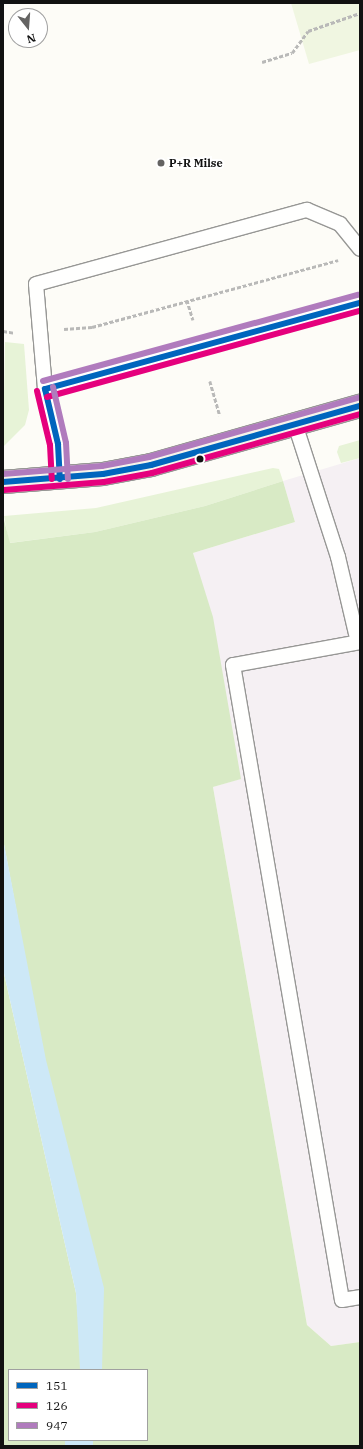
<!DOCTYPE html>
<html>
<head>
<meta charset="utf-8">
<style>
  body { margin:0 }
  #map { position:relative; width:363px; height:1449px; overflow:hidden; background:#fdfcf7; font-family:"IBM Plex Serif",serif }
  div>[style] { position:absolute }
  .industrial>* { inset:0; background:#f5f0f3 }
  .green>* { inset:0; background:#e7f3d7 }
  .forest>* { inset:0; background:#d8eac5 }
  .pitch>* { inset:0; background:#f0f6e1 }
  .water>* { inset:0; background:#cde8f7; transform-origin:0 0 }
  .path>* { height:2.5px; margin-top:-1.25px; transform-origin:0; background:repeating-linear-gradient(90deg,#b9b9b8 0 4px,transparent 0 6px) }
  .roads { filter:drop-shadow(1px 0 #979795) drop-shadow(-1px 0 #979795) drop-shadow(0 1px #979795) drop-shadow(0 -1px #979795) }
  .service>* { height:14px; margin:-7px; padding:0 7px; transform-origin:7px; border-radius:7px; background:#fffffe }
  .secondary>* { height:22px; margin:-11px; padding:0 11px; transform-origin:11px; border-radius:11px; background:#f6f4eb }
  .bus-1>* { height:6px; margin:-3px; padding:0 3px; transform-origin:3px; border-radius:3px; background:#0065bd }
  .bus-2>* { height:6px; margin:-3px; padding:0 3px; transform-origin:3px; border-radius:3px; background:#e5007d }
  .bus-3>* { height:6px; margin:-3px; padding:0 3px; transform-origin:3px; border-radius:3px; background:#b07bbd }
  .dots>* { width:11px; height:11px; translate:-50% -50%; box-sizing:border-box; border:2px solid #fff; border-radius:50% }
  span { translate:-50% -50%; white-space:nowrap; text-align:center; line-height:1.15; -webkit-text-stroke:4px #fff; paint-order:stroke }
  .poi-label { font-size:11px; color:#111; font-weight:700 }
  .left { translate:0 -50%; text-align:left }
  .frame { position:absolute; inset:0; border:4px solid #111; pointer-events:none }
  .legend { position:absolute; left:8px; top:1369px; width:140px; height:72px; box-sizing:border-box; background:#fff; border:1px solid #a0a0a0; margin:0; padding:5px 7px; list-style:none; font-size:12px; color:#111 }
  .legend li { display:flex; align-items:center; gap:8px; height:20px }
  .legend b { width:20px; border:1px solid #a0a0a0 }
  .north { position:absolute; left:8px; top:8px; width:40px; height:40px; box-sizing:border-box; background:#fff; border:1px solid #a0a0a0; border-radius:50%; rotate:163deg; font-size:11px; font-weight:700; line-height:16px; text-align:center; color:#111 }
  .north::after { content:''; display:block; margin:auto; width:14px; height:18px; background:#646362; clip-path:polygon(50% 0,100% 100%,50% 72%,0 100%) }
</style>
</head>
<body>
<div id="map">
  <div class="industrial">
    <div style="clip-path:polygon(360px 458px,360px 1342px,331px 1346px,307px 1325px,213px 787px,240px 779px,193px 553px,295px 522px,283px 481px)"></div>
  </div>
  <div class="green">
    <div style="clip-path:polygon(5px 342px,24px 344px,29px 410px,25px 425px,3px 447px)"></div>
    <div style="clip-path:polygon(360px 440px,360px 458px,341px 463px,337px 452px,339px 446px)"></div>
    <div style="clip-path:polygon(273px 468px,279px 469px,283px 481px,205px 506px,95px 532px,9px 543px,4px 516px,96px 508px)"></div>
  </div>
  <div class="forest">
    <div style="clip-path:polygon(283px 481px,295px 522px,193px 553px,213px 617px,241px 779px,213px 787px,307px 1325px,331px 1346px,360px 1342px,360px 1446px,93px 1446px,93px 1440px,147px 1440px,147px 1370px,102px 1370px,3px 839px,3px 516px,10px 543px,95px 532px,205px 506px)"></div>
    <div style="clip-path:polygon(3px 969px,76px 1293px,82px 1366px,80px 1370px,9px 1370px,9px 1440px,65px 1440px,65px 1446px,3px 1446px)"></div>
  </div>
  <div class="pitch">
    <div style="clip-path:polygon(291px 3px,360px 3px,360px 50px,309px 64px)"></div>
  </div>
  <div class="water">
    <div style="clip-path:polygon(3px 839px,46px 1060px,104px 1288px,102px 1370px,80px 1370px,76px 1293px,3px 969px)"></div>
    <div style="left:65px;top:1440px;width:28px;height:6px"></div>
  </div>
  <div class="path">
    <div style="left:262px;top:62px;width:31px;rotate:-17deg"></div>
    <div style="left:292px;top:53px;width:27px;rotate:-54deg"></div>
    <div style="left:308px;top:31px;width:55px;rotate:-19.1deg"></div>
    <div style="left:187px;top:300px;width:21px;rotate:73deg"></div>
    <div style="left:64px;top:329px;width:28px;rotate:-4deg"></div>
    <div style="left:92px;top:327px;width:255px;rotate:-15.2deg"></div>
    <div style="left:3px;top:331px;width:12px;rotate:9deg"></div>
    <div style="left:210px;top:381px;width:36px;rotate:74deg"></div>
  </div>
  <div class="roads">
    <div class="service">
      <div style="left:45px;top:389px;width:327px;rotate:-15.3deg"></div>
      <div style="left:295px;top:424px;width:140px;rotate:72.1deg"></div>
      <div style="left:338px;top:557px;width:87px;rotate:76.8deg"></div>
      <div style="left:60px;top:479px;width:35px;rotate:-93deg"></div>
      <div style="left:58px;top:444px;width:57px;rotate:-103.3deg"></div>
      <div style="left:45px;top:389px;width:105px;rotate:-94.9deg"></div>
      <div style="left:36px;top:284px;width:281px;rotate:-15.3deg"></div>
      <div style="left:307px;top:210px;width:36px;rotate:23deg"></div>
      <div style="left:340px;top:224px;width:32px;rotate:51deg"></div>
      <div style="left:360px;top:642px;width:129px;rotate:169.7deg"></div>
      <div style="left:233px;top:665px;width:644px;rotate:80.26deg"></div>
      <div style="left:342px;top:1300px;width:18px;rotate:-9deg"></div>
    </div>
    <div class="secondary">
      <div style="left:3px;top:482px;width:100px;rotate:-4.6deg"></div>
      <div style="left:103px;top:474px;width:49px;rotate:-10.6deg"></div>
      <div style="left:151px;top:465px;width:217px;rotate:-15.8deg"></div>
    </div>
  </div>
  <div class="bus-1">
    <div style="left:45px;top:389px;width:327px;rotate:-15.3deg"></div>
    <div style="left:45px;top:389px;width:57px;rotate:76.7deg"></div>
    <div style="left:58px;top:444px;width:35px;rotate:87deg"></div>
    <div style="left:3px;top:482px;width:100px;rotate:-4.6deg"></div>
    <div style="left:103px;top:474px;width:49px;rotate:-10.6deg"></div>
    <div style="left:151px;top:465px;width:217px;rotate:-15.8deg"></div>
  </div>
  <div class="bus-2">
    <div style="left:37px;top:391px;width:56px;rotate:76.5deg"></div>
    <div style="left:50px;top:445px;width:34px;rotate:87deg"></div>
    <div style="left:47px;top:397px;width:325px;rotate:-15.4deg"></div>
    <div style="left:4px;top:490px;width:100px;rotate:-4.6deg"></div>
    <div style="left:104px;top:482px;width:49px;rotate:-10.6deg"></div>
    <div style="left:152px;top:473px;width:216px;rotate:-15.8deg"></div>
  </div>
  <div class="bus-3">
    <div style="left:43px;top:381px;width:327px;rotate:-15.3deg"></div>
    <div style="left:53px;top:387px;width:57px;rotate:76.9deg"></div>
    <div style="left:66px;top:443px;width:36px;rotate:87deg"></div>
    <div style="left:3px;top:474px;width:99px;rotate:-4.6deg"></div>
    <div style="left:102px;top:466px;width:48px;rotate:-10.8deg"></div>
    <div style="left:149px;top:457px;width:217px;rotate:-15.8deg"></div>
  </div>
  <div class="dots">
    <div style="left:161px;top:163px;background:#646362"></div>
    <div style="left:200px;top:459px;background:#111"></div>
  </div>
  <div class="poi-label">
    <span class="left" style="left:169px;top:163px">P+R Milse</span>
  </div>
  <div class="frame"></div>
  <ul class="legend">
  <li><b style="height:5px;background:#0065bd"></b>151</li>
  <li><b style="height:5px;background:#e5007d"></b>126</li>
  <li><b style="height:5px;background:#b07bbd"></b>947</li>
  </ul>
  <div class="north">N</div>
</div>
</body>
</html>
